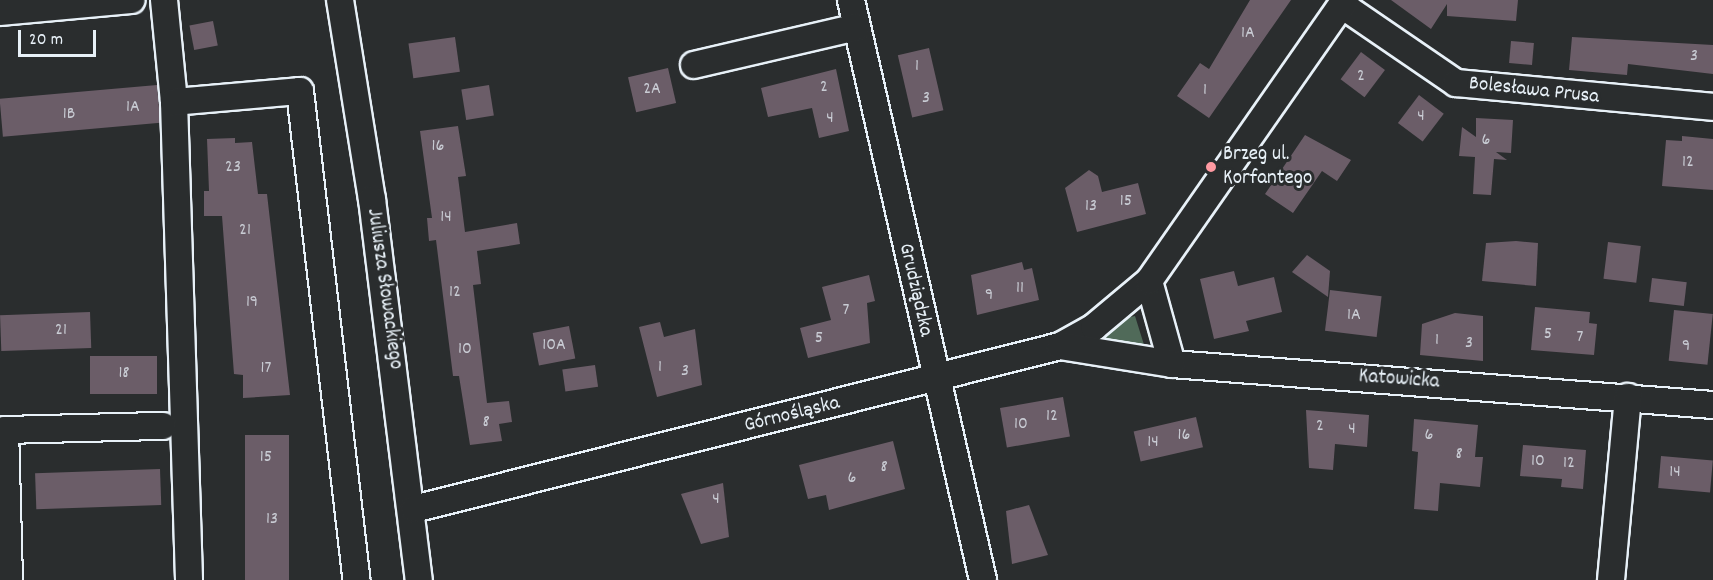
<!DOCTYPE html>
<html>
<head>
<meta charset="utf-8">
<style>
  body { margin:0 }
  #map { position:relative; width:1713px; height:580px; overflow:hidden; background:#2a2d2e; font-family:Dekko,sans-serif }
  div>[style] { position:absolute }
  .green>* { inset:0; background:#506a59 }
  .building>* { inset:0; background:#6b5d68; transform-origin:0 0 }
  .roads { filter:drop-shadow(2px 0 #e8f1f8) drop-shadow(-2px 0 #e8f1f8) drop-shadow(0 2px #e8f1f8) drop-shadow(0 -2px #e8f1f8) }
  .minor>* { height:26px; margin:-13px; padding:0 13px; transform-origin:13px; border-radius:13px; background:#2a2d2e }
  .dots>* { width:16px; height:16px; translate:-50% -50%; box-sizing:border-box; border:3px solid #2a2d2e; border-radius:50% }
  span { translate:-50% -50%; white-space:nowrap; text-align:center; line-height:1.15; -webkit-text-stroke:6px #2a2d2e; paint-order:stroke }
  .number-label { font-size:18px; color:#c9ccd4 }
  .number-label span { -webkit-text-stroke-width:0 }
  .street-label { font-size:21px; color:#e8f1f8 }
  .poi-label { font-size:21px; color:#e8f1f8 }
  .left { translate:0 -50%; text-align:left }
  .scale { position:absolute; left:18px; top:30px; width:78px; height:27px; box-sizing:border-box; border:3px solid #e8f1f8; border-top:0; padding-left:8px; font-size:18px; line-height:21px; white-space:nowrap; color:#e8f1f8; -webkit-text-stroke:4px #2a2d2e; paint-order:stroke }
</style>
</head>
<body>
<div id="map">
  <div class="green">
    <div style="clip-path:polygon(1135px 316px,1145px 348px,1098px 340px,1126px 318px)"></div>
  </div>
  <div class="building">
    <div style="clip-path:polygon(1250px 0,1291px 0,1209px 118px,1177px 96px,1200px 63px,1209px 69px)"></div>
    <div style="clip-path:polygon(1391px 0,1518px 0,1516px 21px,1447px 16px,1447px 4px,1431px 29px)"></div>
    <div style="left:213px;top:21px;width:25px;height:24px;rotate:79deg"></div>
    <div style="left:455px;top:37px;width:35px;height:47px;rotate:82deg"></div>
    <div style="clip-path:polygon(1572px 37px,1713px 45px,1713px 74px,1628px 64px,1627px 75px,1569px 70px)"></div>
    <div style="left:1511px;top:41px;width:23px;height:22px;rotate:5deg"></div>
    <div style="left:929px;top:48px;width:64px;height:32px;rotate:77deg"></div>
    <div style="left:1361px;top:52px;width:30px;height:34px;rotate:37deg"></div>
    <div style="left:668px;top:68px;width:36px;height:41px;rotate:77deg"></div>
    <div style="clip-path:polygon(836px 69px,849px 131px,819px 138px,812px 108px,768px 117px,761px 88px)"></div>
    <div style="left:157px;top:85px;width:38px;height:158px;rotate:85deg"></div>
    <div style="left:489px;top:85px;width:31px;height:28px;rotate:81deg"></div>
    <div style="left:1419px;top:95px;width:31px;height:35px;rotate:37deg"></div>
    <div style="clip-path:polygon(1476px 118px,1513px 120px,1511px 153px,1496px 152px,1507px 160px,1494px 159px,1491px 195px,1473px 194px,1475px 157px,1459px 156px,1462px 127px,1476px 137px)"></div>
    <div style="clip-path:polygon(458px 126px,466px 176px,458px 177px,465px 232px,517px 223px,520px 244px,477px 251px,481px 284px,473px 285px,487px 403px,509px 401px,512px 422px,499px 424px,502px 441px,470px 445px,459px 376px,453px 376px,436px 240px,429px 241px,427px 218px,432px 218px,420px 131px)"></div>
    <div style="clip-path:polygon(1305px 135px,1351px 160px,1337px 181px,1322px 171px,1293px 213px,1265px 194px)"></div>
    <div style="clip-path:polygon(1682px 136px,1713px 139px,1713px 190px,1662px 186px,1666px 140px,1682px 141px)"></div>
    <div style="clip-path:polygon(235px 138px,235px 143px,252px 142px,258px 194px,267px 194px,290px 395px,243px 398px,243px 375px,234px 374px,222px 216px,204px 216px,204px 191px,209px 191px,207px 139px)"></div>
    <div style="clip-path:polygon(1089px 170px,1098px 176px,1102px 192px,1138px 183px,1146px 214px,1077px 232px,1065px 188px)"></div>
    <div style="clip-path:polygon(1516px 241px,1538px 243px,1536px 286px,1482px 281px,1486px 243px)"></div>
    <div style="left:1608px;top:242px;width:33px;height:37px;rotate:7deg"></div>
    <div style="clip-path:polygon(1307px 255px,1330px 271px,1328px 297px,1292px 272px)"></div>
    <div style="clip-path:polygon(1022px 262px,1024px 270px,1032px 268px,1039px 300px,977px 315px,971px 275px)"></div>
    <div style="clip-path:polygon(1234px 271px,1238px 286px,1274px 277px,1282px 312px,1246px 321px,1249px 331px,1214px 339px,1200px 279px)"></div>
    <div style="clip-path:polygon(869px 275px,875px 301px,867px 303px,870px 343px,808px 358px,800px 328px,831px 320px,822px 287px)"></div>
    <div style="left:1652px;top:278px;width:35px;height:24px;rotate:7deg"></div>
    <div style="left:1330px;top:290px;width:52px;height:41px;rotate:7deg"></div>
    <div style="clip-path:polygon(1535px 307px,1590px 312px,1589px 323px,1597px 324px,1594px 355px,1531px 350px)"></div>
    <div style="left:1674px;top:310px;width:39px;height:51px;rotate:6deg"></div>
    <div style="left:90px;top:312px;width:36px;height:90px;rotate:88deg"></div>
    <div style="clip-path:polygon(1455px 313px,1483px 316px,1483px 361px,1420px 355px,1422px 324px)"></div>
    <div style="clip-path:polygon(660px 322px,664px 337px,695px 329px,702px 385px,657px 397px,639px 327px)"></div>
    <div style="left:569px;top:326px;width:33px;height:37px;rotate:79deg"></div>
    <div style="left:90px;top:356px;width:67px;height:38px"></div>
    <div style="left:595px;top:365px;width:22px;height:33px;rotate:82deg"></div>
    <div style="left:1063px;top:397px;width:40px;height:64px;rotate:80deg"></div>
    <div style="clip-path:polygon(1306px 410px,1369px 415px,1367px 447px,1335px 444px,1333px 470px,1309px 468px)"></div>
    <div style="left:1196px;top:417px;width:31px;height:64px;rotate:77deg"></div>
    <div style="clip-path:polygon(1414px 419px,1478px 425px,1475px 457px,1483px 457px,1480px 487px,1440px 483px,1438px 511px,1414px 509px,1418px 452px,1412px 451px)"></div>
    <div style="left:245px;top:435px;width:44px;height:145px"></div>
    <div style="clip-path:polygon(893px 441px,905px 489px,829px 510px,826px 495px,808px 499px,799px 465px)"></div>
    <div style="clip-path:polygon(1523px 445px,1586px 450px,1583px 489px,1561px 487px,1562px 479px,1520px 476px)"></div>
    <div style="left:1661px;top:456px;width:52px;height:32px;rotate:5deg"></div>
    <div style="left:160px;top:469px;width:36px;height:125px;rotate:88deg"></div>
    <div style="clip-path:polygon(723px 483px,729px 537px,701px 544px,681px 494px)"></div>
    <div style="clip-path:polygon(1029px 505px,1048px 555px,1012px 564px,1006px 511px)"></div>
  </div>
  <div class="roads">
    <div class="minor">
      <div style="left:164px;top:0;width:102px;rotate:84.4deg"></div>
      <div style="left:174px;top:102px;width:478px;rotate:88.2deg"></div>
      <div style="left:340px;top:0;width:202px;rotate:80.9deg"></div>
      <div style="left:372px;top:199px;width:384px;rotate:83deg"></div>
      <div style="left:851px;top:0;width:595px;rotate:77.18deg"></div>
      <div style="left:1342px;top:5px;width:138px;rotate:34.4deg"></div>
      <div style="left:1456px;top:83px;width:258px;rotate:5.3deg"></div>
      <div style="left:0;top:12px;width:132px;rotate:-5.2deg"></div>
      <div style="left:694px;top:65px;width:167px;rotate:-13.1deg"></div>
      <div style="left:174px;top:102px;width:126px;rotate:-5deg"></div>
      <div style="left:300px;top:91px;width:492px;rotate:83.4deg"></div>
      <div style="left:1149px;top:281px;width:86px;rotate:74.5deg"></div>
      <div style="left:1172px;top:364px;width:543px;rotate:4.33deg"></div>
      <div style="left:1060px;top:346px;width:39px;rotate:-29deg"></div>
      <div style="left:1094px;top:327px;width:72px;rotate:-39.9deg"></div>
      <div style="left:1149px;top:281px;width:343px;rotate:-55.1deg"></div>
      <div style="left:414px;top:509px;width:666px;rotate:-14.16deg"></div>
      <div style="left:1060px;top:346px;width:113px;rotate:9.1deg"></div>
      <div style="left:9px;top:580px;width:150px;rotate:-91.5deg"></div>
      <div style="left:5px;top:430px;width:158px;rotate:-1.5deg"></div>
      <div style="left:1611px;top:580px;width:184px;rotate:-84.7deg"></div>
    </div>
  </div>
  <div class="dots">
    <div style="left:1211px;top:167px;background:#ff9aa2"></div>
  </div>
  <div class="number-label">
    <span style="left:1248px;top:34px">1A</span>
    <span style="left:1694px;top:57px">3</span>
    <span style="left:917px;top:67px">1</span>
    <span style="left:1361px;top:77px">2</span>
    <span style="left:824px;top:88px">2</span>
    <span style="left:652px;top:90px">2A</span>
    <span style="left:1205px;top:91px">1</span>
    <span style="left:926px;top:99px">3</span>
    <span style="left:133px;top:108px">1A</span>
    <span style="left:69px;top:115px">1B</span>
    <span style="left:1421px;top:117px">4</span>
    <span style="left:830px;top:119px">4</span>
    <span style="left:1486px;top:141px">6</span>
    <span style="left:438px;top:147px">16</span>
    <span style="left:1688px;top:163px">12</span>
    <span style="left:233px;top:168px">23</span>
    <span style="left:1126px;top:202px">15</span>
    <span style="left:1091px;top:207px">13</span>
    <span style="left:446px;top:218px">14</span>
    <span style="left:245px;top:231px">21</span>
    <span style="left:1020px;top:289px">11</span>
    <span style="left:455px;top:293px">12</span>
    <span style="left:989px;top:296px">9</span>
    <span style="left:252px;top:303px">19</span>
    <span style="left:846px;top:311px">7</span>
    <span style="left:1354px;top:316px">1A</span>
    <span style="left:61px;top:331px">21</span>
    <span style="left:1548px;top:335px">5</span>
    <span style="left:1580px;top:338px">7</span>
    <span style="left:819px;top:339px">5</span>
    <span style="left:1437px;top:341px">1</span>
    <span style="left:1469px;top:344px">3</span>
    <span style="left:554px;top:346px">10A</span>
    <span style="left:1686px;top:347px">9</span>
    <span style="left:465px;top:350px">10</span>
    <span style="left:660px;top:368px">1</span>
    <span style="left:266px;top:369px">17</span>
    <span style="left:685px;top:372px">3</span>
    <span style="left:124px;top:374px">18</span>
    <span style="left:1052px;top:417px">12</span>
    <span style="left:486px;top:423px">8</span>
    <span style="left:1021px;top:425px">10</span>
    <span style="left:1320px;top:427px">2</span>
    <span style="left:1352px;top:430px">4</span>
    <span style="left:1184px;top:436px">16</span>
    <span style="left:1429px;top:436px">6</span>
    <span style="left:1153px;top:443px">14</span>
    <span style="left:1459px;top:455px">8</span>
    <span style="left:266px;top:458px">15</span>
    <span style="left:1538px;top:462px">10</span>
    <span style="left:1569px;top:464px">12</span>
    <span style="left:884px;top:468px">8</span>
    <span style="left:1675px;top:473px">14</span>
    <span style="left:852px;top:479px">6</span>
    <span style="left:716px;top:500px">4</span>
    <span style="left:272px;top:520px">13</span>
  </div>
  <div class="street-label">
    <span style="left:1534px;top:91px;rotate:6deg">Bolesława Prusa</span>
    <span style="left:384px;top:289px;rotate:82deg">Juliusza Słowackiego</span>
    <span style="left:915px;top:290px;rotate:77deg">Grudziądzka</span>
    <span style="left:1399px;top:380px;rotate:4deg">Katowicka</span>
    <span style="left:792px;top:415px;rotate:-14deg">Górnośląska</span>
  </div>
  <div class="poi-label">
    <span class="left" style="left:1223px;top:167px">Brzeg ul.<br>Korfantego</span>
  </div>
  <div class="scale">20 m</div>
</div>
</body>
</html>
